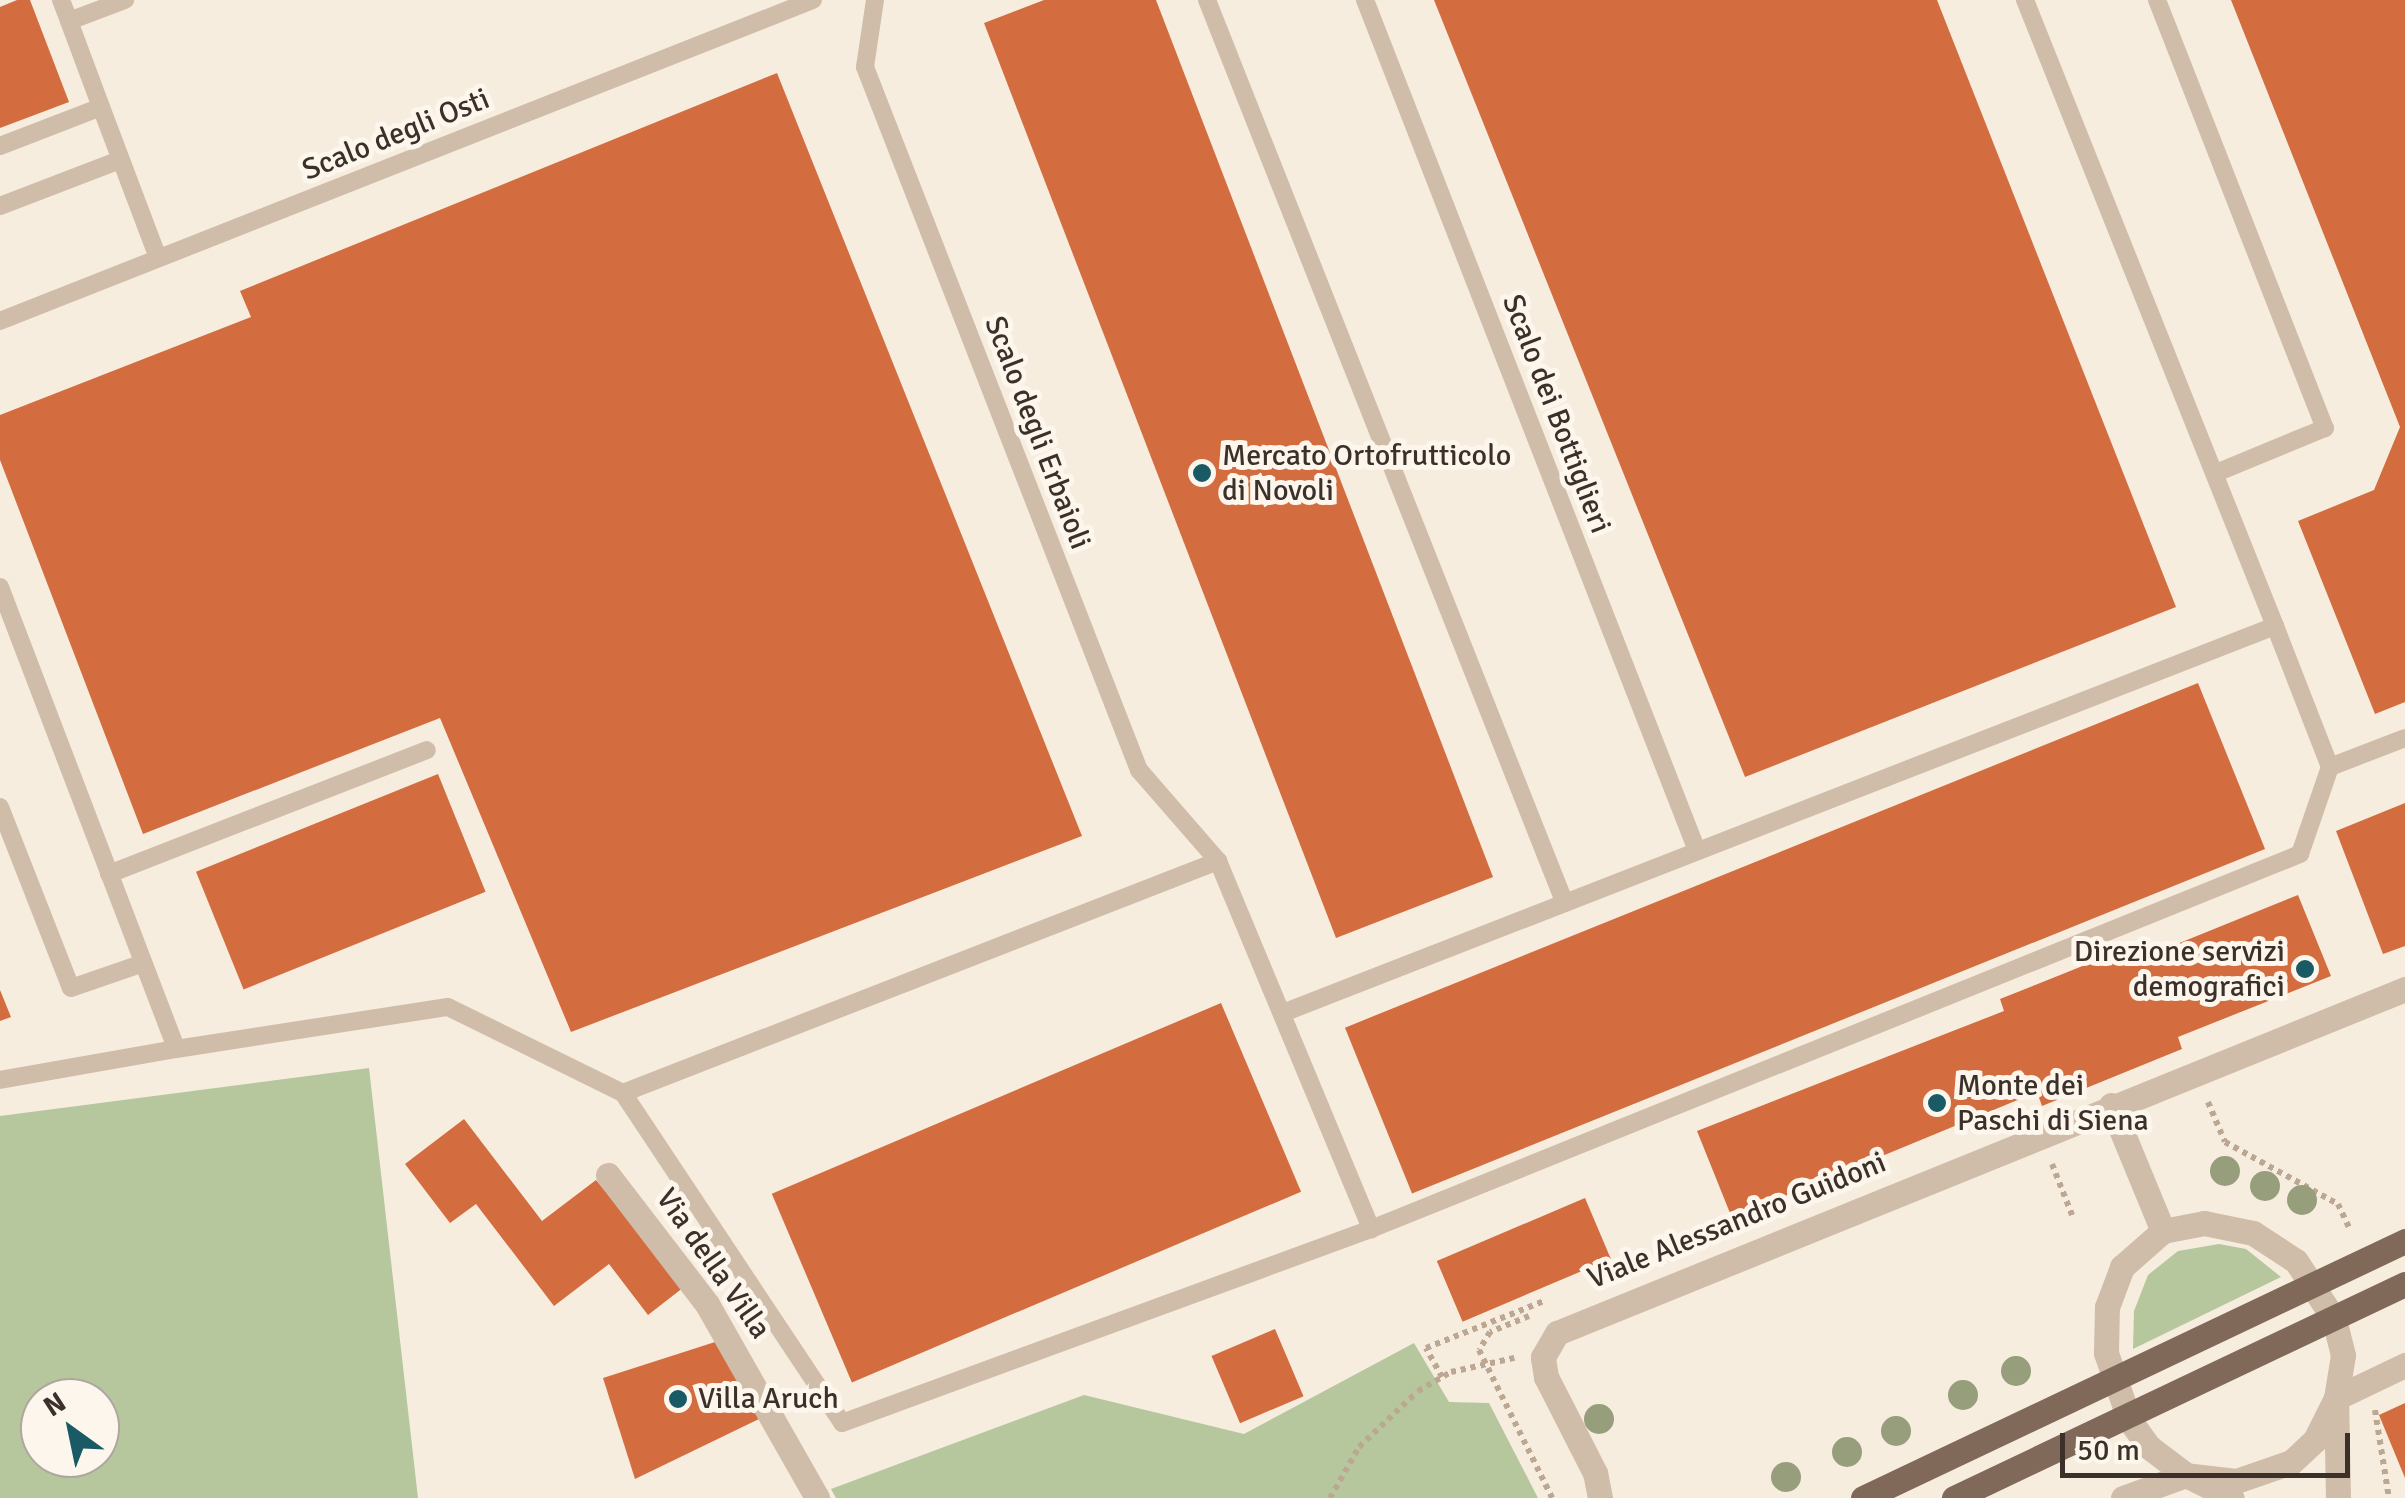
<!DOCTYPE html>
<html>
<head>
<meta charset="utf-8">
<style>
  body { margin:0 }
  #map { position:relative; width:2405px; height:1498px; overflow:hidden; background:#f6eddf; font-family:Signika,sans-serif }
  div>[style] { position:absolute }
  .green>* { inset:0; background:#b6c79d }
  .building>* { inset:0; background:#d36d40; transform-origin:0 0 }
  .path>* { height:6px; margin-top:-3px; transform-origin:0; background:repeating-linear-gradient(90deg,#bca793 0 5px,transparent 0 10px) }
  .lane>* { height:18px; margin:-9px; padding:0 9px; transform-origin:9px; border-radius:9px; background:#d0bda9 }
  .street>* { height:25px; margin:-12.5px; padding:0 12.5px; transform-origin:12.5px; border-radius:12.5px; background:#d0bda9 }
  .primary>* { height:25px; margin:-12.5px; padding:0 12.5px; transform-origin:12.5px; border-radius:12.5px; background:#806959 }
  .trees>* { width:30px; height:30px; margin:-15px; border-radius:50%; background:#969e7b }
  .dots>* { width:28px; height:28px; translate:-50% -50%; box-sizing:border-box; border:5px solid #fcf6ed; border-radius:50% }
  span { translate:-50% -50%; white-space:nowrap; text-align:center; line-height:1.15; -webkit-text-stroke:10px #fcf6ed; paint-order:stroke }
  .street-label { font-size:30px; color:#3c312a }
  .poi-label { font-size:30px; color:#3c312a }
  .left { translate:0 -50%; text-align:left }
  .right { translate:-100% -50%; text-align:right }
  .north { position:absolute; left:20px; top:1378px; width:100px; height:100px; box-sizing:border-box; background:#fcf6ed; border:2px solid #afa79f; border-radius:50%; rotate:327deg; font-size:28px; font-weight:700; line-height:40px; text-align:center; color:#3c312a }
  .north::after { content:''; display:block; margin:auto; width:35px; height:45px; background:#195a64; clip-path:polygon(50% 0,100% 100%,50% 72%,0 100%) }
  .scale { position:absolute; left:2060px; top:1433px; width:290px; height:45px; box-sizing:border-box; border:5px solid #3c312a; border-top:0; padding-left:12px; font-size:30px; line-height:35px; white-space:nowrap; color:#3c312a; -webkit-text-stroke:8px #fcf6ed; paint-order:stroke }
</style>
</head>
<body>
<div id="map">
  <div class="green">
    <div style="clip-path:polygon(evenodd,369px 1068px,418px 1498px,0 1498px,0 1116px,369px 1068px,40px 1398px,100px 1398px,100px 1458px,40px 1458px,40px 1398px)"></div>
    <div style="clip-path:polygon(2219px 1244px,2246px 1249px,2281px 1277px,2133px 1349px,2134px 1311px,2148px 1275px,2178px 1251px)"></div>
    <div style="clip-path:polygon(1414px 1343px,1449px 1402px,1489px 1403px,1538px 1498px,836px 1498px,831px 1489px,1084px 1395px,1244px 1434px)"></div>
  </div>
  <div class="building">
    <div style="clip-path:polygon(17px 0,30px 0,69px 102px,0 128px,0 7px)"></div>
    <div style="clip-path:polygon(1044px 0,1156px 0,1493px 877px,1336px 938px,984px 23px)"></div>
    <div style="clip-path:polygon(1434px 0,1937px 0,2176px 607px,1745px 777px)"></div>
    <div style="clip-path:polygon(2231px 0,2405px 0,2405px 702px,2375px 714px,2298px 521px,2374px 490px,2400px 427px)"></div>
    <div style="clip-path:polygon(777px 73px,1082px 836px,571px 1032px,440px 718px,143px 834px,0 460px,0 415px,251px 317px,240px 291px)"></div>
    <div style="left:2198px;top:683px;width:179px;height:920px;rotate:68deg"></div>
    <div style="left:438px;top:774px;width:127px;height:261px;rotate:68deg"></div>
    <div style="clip-path:polygon(2405px 803px,2405px 946px,2383px 954px,2336px 831px)"></div>
    <div style="clip-path:polygon(2298px 895px,2331px 976px,2178px 1037px,2182px 1049px,2042px 1106px,2037px 1092px,1732px 1218px,1697px 1131px,2004px 1011px,2000px 999px,2140px 943px,2145px 957px)"></div>
    <div style="clip-path:polygon(0 990px,11px 1017px,0 1021px)"></div>
    <div style="left:1221px;top:1003px;width:205px;height:488px;rotate:67deg"></div>
    <div style="clip-path:polygon(464px 1119px,542px 1221px,596px 1180px,684px 1287px,648px 1315px,609px 1264px,554px 1306px,476px 1204px,450px 1223px,405px 1164px)"></div>
    <div style="left:1585px;top:1198px;width:66px;height:161px;rotate:67deg"></div>
    <div style="left:1275px;top:1329px;width:73px;height:69px;rotate:67deg"></div>
    <div style="clip-path:polygon(715px 1342px,759px 1419px,635px 1479px,603px 1378px)"></div>
    <div style="clip-path:polygon(2405px 1403px,2405px 1478px,2379px 1415px)"></div>
  </div>
  <div class="path">
    <div style="left:2208px;top:1102px;width:43px;rotate:67deg"></div>
    <div style="left:2225px;top:1142px;width:129px;rotate:28.8deg"></div>
    <div style="left:2338px;top:1204px;width:26px;rotate:65deg"></div>
    <div style="left:2052px;top:1164px;width:55px;rotate:68.6deg"></div>
    <div style="left:1529px;top:1316px;width:42px;rotate:157.7deg"></div>
    <div style="left:1490px;top:1332px;width:21px;rotate:121deg"></div>
    <div style="left:1479px;top:1350px;width:165px;rotate:63.7deg"></div>
    <div style="left:1442px;top:1377px;width:33px;rotate:-119deg"></div>
    <div style="left:1426px;top:1348px;width:127px;rotate:-21.7deg"></div>
    <div style="left:2375px;top:1410px;width:89px;rotate:81deg"></div>
    <div style="left:1330px;top:1498px;width:59px;rotate:-60.4deg"></div>
    <div style="left:1359px;top:1447px;width:81px;rotate:-43.5deg"></div>
    <div style="left:1418px;top:1391px;width:38px;rotate:-30deg"></div>
    <div style="left:1451px;top:1372px;width:65px;rotate:-12.5deg"></div>
  </div>
  <div class="lane">
    <div style="left:61px;top:0;width:22px;rotate:69deg"></div>
    <div style="left:875px;top:0;width:68px;rotate:98.5deg"></div>
    <div style="left:865px;top:67px;width:755px;rotate:68.71deg"></div>
    <div style="left:1139px;top:770px;width:121px;rotate:49deg"></div>
    <div style="left:1207px;top:0;width:969px;rotate:68.39deg"></div>
    <div style="left:1365px;top:0;width:910px;rotate:68.68deg"></div>
    <div style="left:2025px;top:0;width:674px;rotate:68.23deg"></div>
    <div style="left:2157px;top:0;width:460px;rotate:68.6deg"></div>
    <div style="left:2325px;top:428px;width:118px;rotate:157.6deg"></div>
    <div style="left:101px;top:107px;width:92px;rotate:-110.4deg"></div>
    <div style="left:69px;top:21px;width:60px;rotate:-20.6deg"></div>
    <div style="left:0;top:146px;width:108px;rotate:-21.1deg"></div>
    <div style="left:101px;top:107px;width:161px;rotate:69.3deg"></div>
    <div style="left:0;top:206px;width:129px;rotate:-21deg"></div>
    <div style="left:0;top:321px;width:874px;rotate:-21.55deg"></div>
    <div style="left:0;top:587px;width:494px;rotate:69.1deg"></div>
    <div style="left:176px;top:1049px;width:275px;rotate:-8.8deg"></div>
    <div style="left:448px;top:1007px;width:195px;rotate:26.2deg"></div>
    <div style="left:623px;top:1093px;width:639px;rotate:-21.3deg"></div>
    <div style="left:1218px;top:861px;width:399px;rotate:67.4deg"></div>
    <div style="left:1371px;top:1229px;width:1002px;rotate:-21.98deg"></div>
    <div style="left:2300px;top:854px;width:92px;rotate:-71deg"></div>
    <div style="left:2330px;top:767px;width:80px;rotate:-21.1deg"></div>
    <div style="left:0;top:807px;width:194px;rotate:68.6deg"></div>
    <div style="left:71px;top:988px;width:76px;rotate:-19.1deg"></div>
    <div style="left:109px;top:874px;width:341px;rotate:-21.3deg"></div>
    <div style="left:1283px;top:1013px;width:1065px;rotate:-21.31deg"></div>
    <div style="left:2275px;top:626px;width:151px;rotate:68.7deg"></div>
    <div style="left:0;top:1080px;width:179px;rotate:-10deg"></div>
    <div style="left:623px;top:1093px;width:396px;rotate:56.4deg"></div>
    <div style="left:842px;top:1423px;width:563px;rotate:-20.14deg"></div>
  </div>
  <div class="street">
    <div style="left:2111px;top:1105px;width:136px;rotate:67.6deg"></div>
    <div style="left:608px;top:1175px;width:163px;rotate:52.5deg"></div>
    <div style="left:707px;top:1304px;width:223px;rotate:60.4deg"></div>
    <div style="left:2204px;top:1223px;width:50px;rotate:11.5deg"></div>
    <div style="left:2253px;top:1233px;width:51px;rotate:33.1deg"></div>
    <div style="left:2296px;top:1261px;width:69px;rotate:56.8deg"></div>
    <div style="left:2334px;top:1319px;width:37px;rotate:76deg"></div>
    <div style="left:2343px;top:1355px;width:44px;rotate:99.2deg"></div>
    <div style="left:2336px;top:1398px;width:47px;rotate:116.6deg"></div>
    <div style="left:2315px;top:1440px;width:33px;rotate:137deg"></div>
    <div style="left:2291px;top:1462px;width:58px;rotate:160.9deg"></div>
    <div style="left:2236px;top:1481px;width:50px;rotate:-173.2deg"></div>
    <div style="left:2186px;top:1475px;width:46px;rotate:-142.9deg"></div>
    <div style="left:2149px;top:1447px;width:34px;rotate:-126deg"></div>
    <div style="left:2129px;top:1419px;width:70px;rotate:-109.2deg"></div>
    <div style="left:2106px;top:1353px;width:46px;rotate:-88.8deg"></div>
    <div style="left:2107px;top:1307px;width:43px;rotate:-69.4deg"></div>
    <div style="left:2122px;top:1267px;width:55px;rotate:-41.3deg"></div>
    <div style="left:2163px;top:1231px;width:42px;rotate:-11deg"></div>
    <div style="left:1600px;top:1498px;width:25px;rotate:-101deg"></div>
    <div style="left:1595px;top:1473px;width:108px;rotate:-117deg"></div>
    <div style="left:1546px;top:1377px;width:20px;rotate:-99deg"></div>
    <div style="left:1543px;top:1357px;width:28px;rotate:-60deg"></div>
    <div style="left:1557px;top:1333px;width:915px;rotate:-22.08deg"></div>
    <div style="left:2123px;top:1498px;width:67px;rotate:-20.1deg"></div>
    <div style="left:2186px;top:1475px;width:51px;rotate:26.6deg"></div>
    <div style="left:2338px;top:1498px;width:100px;rotate:-91.1deg"></div>
    <div style="left:2336px;top:1398px;width:76px;rotate:-25.6deg"></div>
  </div>
  <div class="primary">
    <div style="left:1863px;top:1498px;width:600px;rotate:-25.37deg"></div>
    <div style="left:1954px;top:1498px;width:499px;rotate:-25.4deg"></div>
  </div>
  <div class="trees">
    <div style="left:2225px;top:1171px"></div>
    <div style="left:2265px;top:1186px"></div>
    <div style="left:2302px;top:1200px"></div>
    <div style="left:2016px;top:1371px"></div>
    <div style="left:1963px;top:1395px"></div>
    <div style="left:1599px;top:1419px"></div>
    <div style="left:1896px;top:1431px"></div>
    <div style="left:1847px;top:1452px"></div>
    <div style="left:1786px;top:1477px"></div>
  </div>
  <div class="dots">
    <div style="left:1202px;top:473px;background:#195a64"></div>
    <div style="left:2305px;top:969px;background:#195a64"></div>
    <div style="left:1937px;top:1103px;background:#195a64"></div>
    <div style="left:678px;top:1399px;background:#195a64"></div>
  </div>
  <div class="street-label">
    <span style="left:396px;top:135px;rotate:-22deg">Scalo degli Osti</span>
    <span style="left:1556px;top:414px;rotate:69deg">Scalo dei Bottiglieri</span>
    <span style="left:1037px;top:433px;rotate:69deg">Scalo degli Erbaioli</span>
    <span style="left:1737px;top:1221px;rotate:-22deg">Viale Alessandro Guidoni</span>
    <span style="left:713px;top:1264px;rotate:55deg">Via della Villa</span>
  </div>
  <div class="poi-label">
    <span class="left" style="left:1222px;top:473px">Mercato Ortofrutticolo<br>di Novoli</span>
    <span class="right" style="left:2285px;top:969px">Direzione servizi<br>demografici</span>
    <span class="left" style="left:1957px;top:1103px">Monte dei<br>Paschi di Siena</span>
    <span class="left" style="left:698px;top:1399px">Villa Aruch</span>
  </div>
  <div class="north">N</div>
  <div class="scale">50 m</div>
</div>
</body>
</html>
